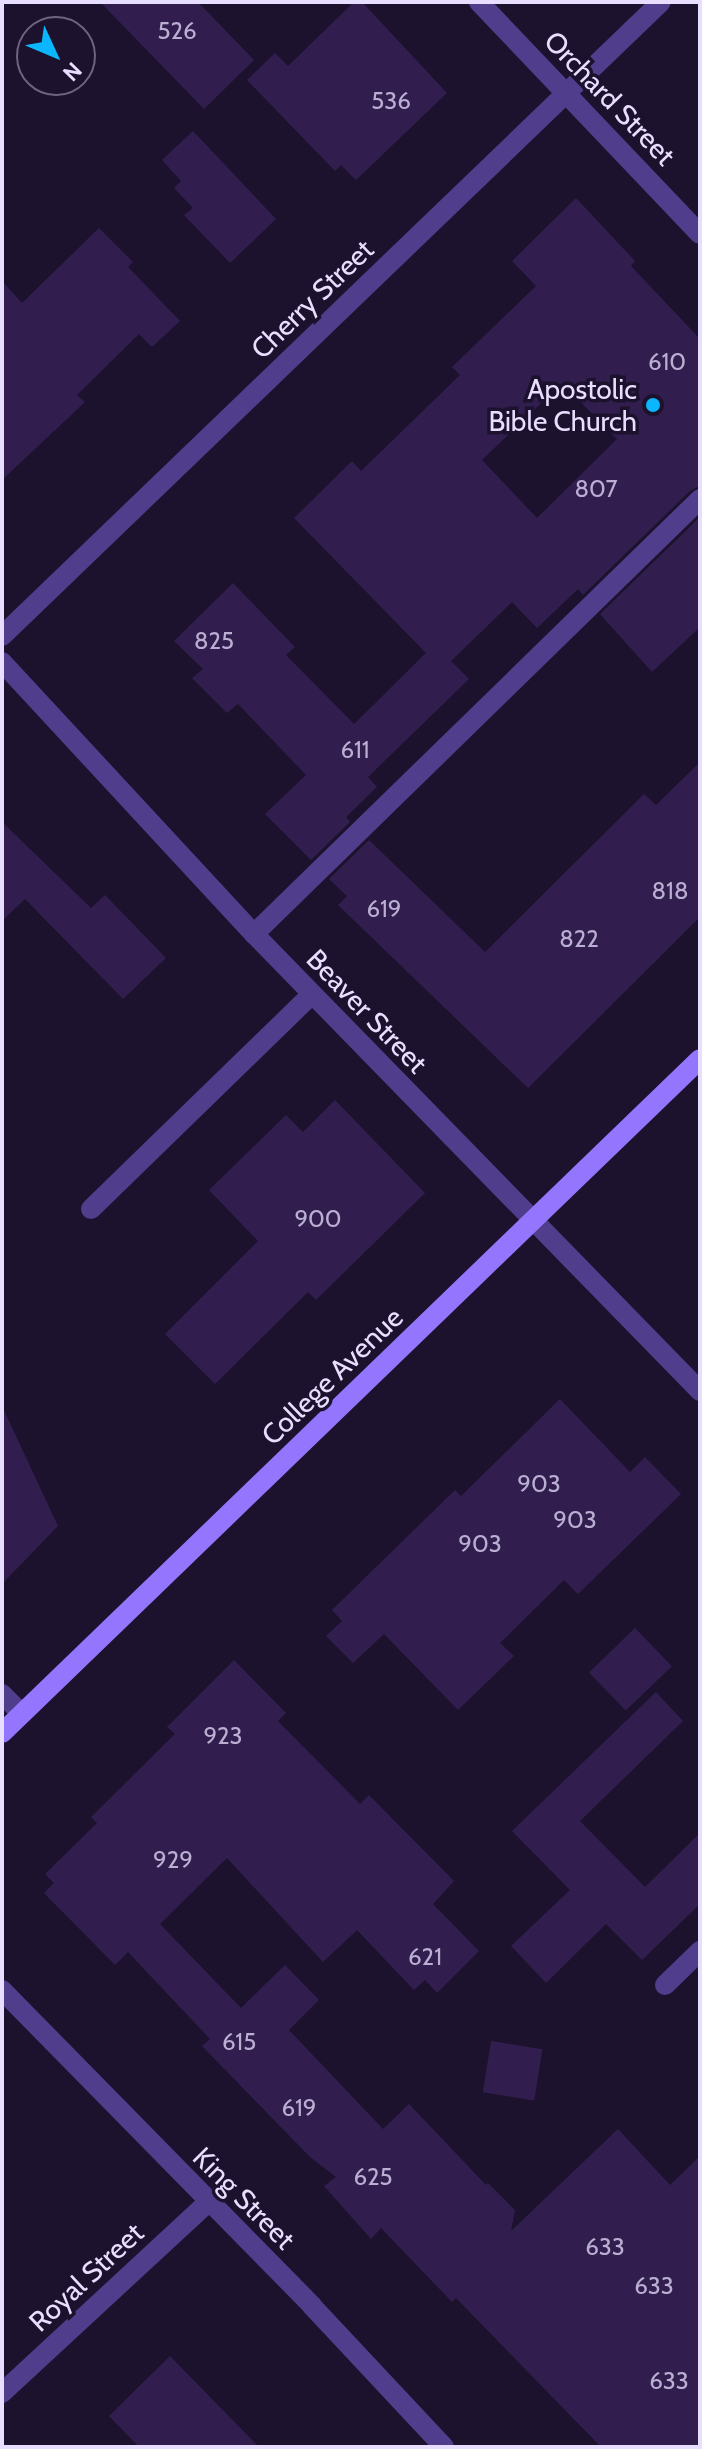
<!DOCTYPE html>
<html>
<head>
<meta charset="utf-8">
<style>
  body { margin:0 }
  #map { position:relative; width:702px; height:2449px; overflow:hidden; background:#1c122d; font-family:Cabin,sans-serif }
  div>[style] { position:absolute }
  .building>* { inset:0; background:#311e4e; transform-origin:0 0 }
  .service>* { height:20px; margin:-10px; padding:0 10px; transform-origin:10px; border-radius:10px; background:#503d8c }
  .minor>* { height:20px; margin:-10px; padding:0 10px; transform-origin:10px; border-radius:10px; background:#503d8c }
  .secondary>* { height:20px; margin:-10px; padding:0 10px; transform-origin:10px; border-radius:10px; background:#9476fe }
  .dots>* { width:22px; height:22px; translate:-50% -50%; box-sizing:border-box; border:4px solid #1c122d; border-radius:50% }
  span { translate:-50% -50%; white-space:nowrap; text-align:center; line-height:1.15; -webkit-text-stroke:7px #1c122d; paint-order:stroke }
  .number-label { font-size:24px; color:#baaed3 }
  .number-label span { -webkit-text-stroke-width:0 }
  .street-label { font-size:28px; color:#e8deff }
  .poi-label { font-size:28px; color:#e8deff }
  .right { translate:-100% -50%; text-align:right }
  .frame { position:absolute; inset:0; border:4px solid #e8deff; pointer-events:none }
  .north { position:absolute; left:16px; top:16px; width:80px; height:80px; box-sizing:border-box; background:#1c122d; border:2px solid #6e6481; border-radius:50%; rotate:134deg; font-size:22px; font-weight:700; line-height:32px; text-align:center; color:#e8deff }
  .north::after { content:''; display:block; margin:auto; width:28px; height:36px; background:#0bb6fe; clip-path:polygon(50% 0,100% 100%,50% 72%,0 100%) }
</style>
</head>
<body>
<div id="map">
  <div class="building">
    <div style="clip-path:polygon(100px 2px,198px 2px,254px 60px,204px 109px)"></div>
    <div style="clip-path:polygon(354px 2px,362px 2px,447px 93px,356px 180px,341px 165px,335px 171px,247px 80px,275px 53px,288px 66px)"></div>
    <div style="clip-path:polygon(193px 131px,276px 219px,230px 263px,184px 215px,193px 208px,174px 188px,181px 181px,162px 160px)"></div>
    <div style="clip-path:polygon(evenodd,576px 198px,635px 261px,631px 266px,700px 339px,700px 486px,691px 490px,583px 595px,578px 589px,537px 628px,512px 602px,451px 661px,469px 679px,368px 777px,377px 787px,346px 817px,350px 822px,311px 860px,265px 814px,306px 775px,238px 704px,227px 713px,192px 678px,203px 669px,174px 641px,233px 583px,295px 647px,286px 655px,354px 724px,426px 653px,294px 518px,352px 461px,361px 471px,460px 375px,452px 367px,536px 286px,512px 261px,576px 198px,562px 383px,617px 439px,537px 518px,482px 460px,562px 383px)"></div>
    <div style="clip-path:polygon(99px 228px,133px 262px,128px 267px,180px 321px,152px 347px,139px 334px,77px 395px,85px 402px,2px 480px,2px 281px,22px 303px)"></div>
    <div style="clip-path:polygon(700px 517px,700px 627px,652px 672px,600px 614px)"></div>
    <div style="clip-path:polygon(700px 762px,700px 917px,528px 1088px,338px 905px,347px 896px,329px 879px,369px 840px,485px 952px,644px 794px,656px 805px)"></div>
    <div style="clip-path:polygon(2px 822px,91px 908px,105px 895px,166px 958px,123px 999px,25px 899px,2px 921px)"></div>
    <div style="clip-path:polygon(335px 1100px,425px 1193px,316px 1300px,308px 1292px,215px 1384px,165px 1334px,258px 1241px,209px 1190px,286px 1115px,303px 1132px)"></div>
    <div style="clip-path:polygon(560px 1399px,630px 1472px,645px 1457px,681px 1494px,578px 1594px,564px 1580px,500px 1643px,514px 1656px,458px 1710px,384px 1634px,353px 1663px,326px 1636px,342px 1621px,332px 1610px,455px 1490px,461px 1496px)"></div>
    <div style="clip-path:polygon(2px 1406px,58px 1526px,2px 1584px)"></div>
    <div style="left:635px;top:1628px;width:53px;height:64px;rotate:46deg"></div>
    <div style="clip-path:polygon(234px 1660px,286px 1713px,278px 1721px,360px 1804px,369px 1795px,454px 1881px,433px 1904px,479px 1951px,437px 1993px,425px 1980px,414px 1990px,357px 1930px,323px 1962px,227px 1858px,160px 1924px,241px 2008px,285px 1965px,319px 2000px,289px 2030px,383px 2129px,409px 2104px,486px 2185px,488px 2183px,515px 2210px,511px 2231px,618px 2129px,670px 2185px,700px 2156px,700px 2447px,601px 2447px,456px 2298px,452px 2302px,381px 2228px,371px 2239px,324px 2186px,336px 2177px,310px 2157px,202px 2046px,210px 2039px,128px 1952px,115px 1965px,44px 1893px,54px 1883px,45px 1874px,97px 1823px,91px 1817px,175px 1734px,167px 1727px)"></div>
    <div style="clip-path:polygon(656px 1692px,683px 1721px,580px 1821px,645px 1887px,700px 1833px,700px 1904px,642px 1960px,606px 1924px,546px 1983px,511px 1946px,570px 1890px,512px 1831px)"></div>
    <div style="left:491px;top:2041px;width:52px;height:52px;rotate:9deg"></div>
    <div style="clip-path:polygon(170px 2356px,259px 2447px,139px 2447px,109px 2416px)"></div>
  </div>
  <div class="service">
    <div style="left:254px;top:934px;width:623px;rotate:-44.28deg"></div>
    <div style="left:91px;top:1209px;width:308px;rotate:-44.2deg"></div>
    <div style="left:2px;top:1694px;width:28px;rotate:45deg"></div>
    <div style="left:665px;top:1985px;width:49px;rotate:-44.2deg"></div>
  </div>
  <div class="minor">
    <div style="left:479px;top:2px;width:320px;rotate:46.4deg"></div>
    <div style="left:2px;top:636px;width:914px;rotate:-43.89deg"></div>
    <div style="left:2px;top:662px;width:371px;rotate:47.2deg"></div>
    <div style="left:254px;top:934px;width:639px;rotate:45.7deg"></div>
    <div style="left:2px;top:1990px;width:443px;rotate:45.5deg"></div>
    <div style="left:312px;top:2306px;width:193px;rotate:46.9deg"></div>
    <div style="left:2px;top:2393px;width:281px;rotate:-42.8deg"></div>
  </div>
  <div class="secondary">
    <div style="left:2px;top:1733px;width:970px;rotate:-44deg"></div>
  </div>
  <div class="dots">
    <div style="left:653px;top:405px;background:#0bb6fe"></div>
  </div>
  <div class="number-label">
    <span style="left:177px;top:31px">526</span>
    <span style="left:391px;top:101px">536</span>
    <span style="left:667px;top:362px">610</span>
    <span style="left:596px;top:489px">807</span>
    <span style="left:214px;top:641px">825</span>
    <span style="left:355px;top:750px">611</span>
    <span style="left:670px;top:891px">818</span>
    <span style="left:384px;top:909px">619</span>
    <span style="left:579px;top:939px">822</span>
    <span style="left:318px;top:1219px">900</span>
    <span style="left:539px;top:1484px">903</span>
    <span style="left:575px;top:1520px">903</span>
    <span style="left:480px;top:1544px">903</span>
    <span style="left:223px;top:1736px">923</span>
    <span style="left:173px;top:1860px">929</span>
    <span style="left:425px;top:1957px">621</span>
    <span style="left:239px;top:2042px">615</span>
    <span style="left:299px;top:2108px">619</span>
    <span style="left:373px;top:2177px">625</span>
    <span style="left:605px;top:2247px">633</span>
    <span style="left:654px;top:2286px">633</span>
    <span style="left:669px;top:2381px">633</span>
  </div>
  <div class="street-label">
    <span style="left:610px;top:98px;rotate:46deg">Orchard Street</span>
    <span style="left:312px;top:299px;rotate:-44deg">Cherry Street</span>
    <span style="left:367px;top:1011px;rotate:46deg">Beaver Street</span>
    <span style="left:332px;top:1376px;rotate:-44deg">College Avenue</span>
    <span style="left:244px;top:2198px;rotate:45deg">King Street</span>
    <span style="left:86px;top:2277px;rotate:-43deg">Royal Street</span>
  </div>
  <div class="poi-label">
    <span class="right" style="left:637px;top:405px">Apostolic<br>Bible Church</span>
  </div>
  <div class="frame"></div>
  <div class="north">N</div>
</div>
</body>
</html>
